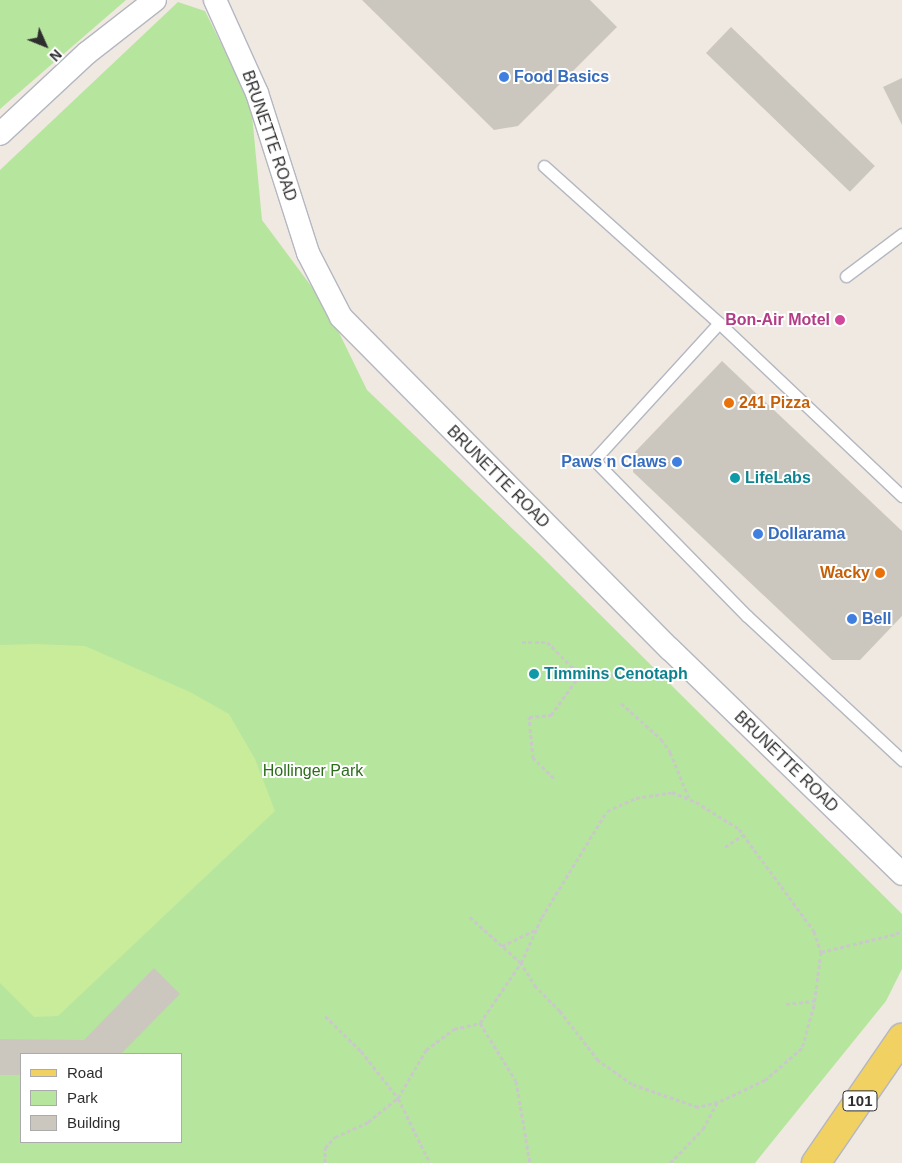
<!DOCTYPE html>
<html>
<head>
<meta charset="utf-8">
<style>
  body { margin:0 }
  #map { position:relative; width:902px; height:1163px; overflow:hidden; background:#efe9e1; font-family:Helvetica,sans-serif }
  div>[style] { position:absolute }
  .green>* { inset:0; background:#b6e59e }
  .pitch>* { inset:0; background:#c9ec9a }
  .building>* { inset:0; background:#cbc7bf; transform-origin:0 0 }
  .path>* { height:3px; margin-top:-1.5px; transform-origin:0; background:repeating-linear-gradient(90deg,#c9c9c9 0 4px,transparent 0 6.5px) }
  .roads { filter:drop-shadow(1px 0 #b4b7c1) drop-shadow(-1px 0 #b4b7c1) drop-shadow(0 1px #b4b7c1) drop-shadow(0 -1px #b4b7c1) }
  .lane>* { height:11px; margin:-5.5px; padding:0 5.5px; transform-origin:5.5px; border-radius:5.5px; background:#fff }
  .street>* { height:22px; margin:-11px; padding:0 11px; transform-origin:11px; border-radius:11px; background:#fff }
  .primary>* { height:28px; margin:-14px; padding:0 14px; transform-origin:14px; border-radius:14px; background:#f2d163 }
  .dots>* { width:14px; height:14px; translate:-50% -50%; box-sizing:border-box; border:2px solid #fff; border-radius:50% }
  span { translate:-50% -50%; white-space:nowrap; text-align:center; line-height:1.15; -webkit-text-stroke:4px #fff; paint-order:stroke }
  .shield-label span { padding:1px 4px; background:#fff; border:1px solid; border-radius:4px; -webkit-text-stroke-width:0 }
  .shield-label { font-size:15px; color:#2e2e2e; font-weight:700 }
  .shop-label { font-size:16px; color:#366cbe; font-weight:700 }
  .left { translate:0 -50%; text-align:left }
  .right { translate:-100% -50%; text-align:right }
  .street-label { font-size:16px; color:#2e2e2e }
  .hotel-label { font-size:16px; color:#b23c85; font-weight:700 }
  .food-label { font-size:16px; color:#c56008; font-weight:700 }
  .culture-label { font-size:16px; color:#0d838f; font-weight:700 }
  .park-label { font-size:16px; color:#2c6e1b }
  .legend { position:absolute; left:20px; top:1053px; width:162px; height:90px; box-sizing:border-box; background:#fff; border:1px solid #ababab; margin:0; padding:6px 9px; list-style:none; font-size:15px; color:#2e2e2e }
  .legend li { display:flex; align-items:center; gap:10px; height:25px }
  .legend b { width:25px; border:1px solid #ababab }
  .north { position:absolute; left:20px; top:20px; width:50px; height:50px; -webkit-text-stroke:4px #fff; paint-order:stroke; rotate:134deg; font-size:14px; font-weight:700; line-height:20px; text-align:center; color:#2e2e2e }
  .north::after { content:''; display:block; margin:auto; width:18px; height:22px; background:#2e2e2e; clip-path:polygon(50% 0,100% 100%,50% 72%,0 100%) }
</style>
</head>
<body>
<div id="map">
  <div class="green">
    <div style="clip-path:polygon(0 0,126px 0,0 109px)"></div>
    <div style="clip-path:polygon(evenodd,178px 2px,205px 11px,251px 104px,262px 220px,326px 306px,367px 390px,538px 553px,902px 914px,902px 969px,886px 1001px,755px 1163px,0 1163px,0 170px,178px 2px,21px 1054px,181px 1054px,181px 1142px,21px 1142px,21px 1054px)"></div>
  </div>
  <div class="pitch">
    <div style="clip-path:polygon(35px 644px,85px 646px,190px 692px,229px 714px,255px 759px,275px 811px,58px 1016px,34px 1017px,0 983px,0 645px)"></div>
  </div>
  <div class="building">
    <div style="clip-path:polygon(362px 0,590px 0,617px 27px,518px 126px,494px 130px)"></div>
    <div style="left:731px;top:27px;width:200px;height:36px;rotate:44deg"></div>
    <div style="clip-path:polygon(902px 78px,902px 125px,883px 87px)"></div>
    <div style="clip-path:polygon(722px 361px,902px 531px,902px 616px,860px 660px,832px 660px,633px 472px,635px 452px)"></div>
    <div style="clip-path:polygon(154px 968px,180px 994px,121px 1054px,21px 1054px,21px 1075px,0 1075px,0 1039px,84px 1040px)"></div>
  </div>
  <div class="path">
    <div style="left:522px;top:642px;width:25px"></div>
    <div style="left:547px;top:642px;width:47px;rotate:45deg"></div>
    <div style="left:621px;top:703px;width:54px;rotate:42deg"></div>
    <div style="left:661px;top:739px;width:16px;rotate:55deg"></div>
    <div style="left:670px;top:752px;width:50px;rotate:67.6deg"></div>
    <div style="left:554px;top:778px;width:29px;rotate:-136deg"></div>
    <div style="left:533px;top:758px;width:41px;rotate:-95.6deg"></div>
    <div style="left:529px;top:717px;width:22px;rotate:-5deg"></div>
    <div style="left:551px;top:715px;width:49px;rotate:-54.1deg"></div>
    <div style="left:580px;top:675px;width:67px"></div>
    <div style="left:725px;top:847px;width:22px;rotate:-34deg"></div>
    <div style="left:502px;top:946px;width:37px;rotate:-26deg"></div>
    <div style="left:821px;top:952px;width:77px;rotate:-13.5deg"></div>
    <div style="left:896px;top:934px;width:7px;rotate:-34deg"></div>
    <div style="left:786px;top:1004px;width:28px;rotate:-6deg"></div>
    <div style="left:325px;top:1016px;width:50px;rotate:44.2deg"></div>
    <div style="left:361px;top:1051px;width:60px;rotate:51.8deg"></div>
    <div style="left:398px;top:1098px;width:72px;rotate:63.8deg"></div>
    <div style="left:480px;top:1023px;width:68px;rotate:58.2deg"></div>
    <div style="left:516px;top:1081px;width:83px;rotate:80.3deg"></div>
    <div style="left:325px;top:1163px;width:15px;rotate:-90deg"></div>
    <div style="left:325px;top:1148px;width:15px;rotate:-48deg"></div>
    <div style="left:335px;top:1137px;width:36px;rotate:-24deg"></div>
    <div style="left:368px;top:1122px;width:38px;rotate:-39deg"></div>
    <div style="left:398px;top:1098px;width:56px;rotate:-59.7deg"></div>
    <div style="left:426px;top:1050px;width:35px;rotate:-37deg"></div>
    <div style="left:454px;top:1029px;width:27px;rotate:-13deg"></div>
    <div style="left:480px;top:1023px;width:73px;rotate:-55.7deg"></div>
    <div style="left:521px;top:963px;width:51px;rotate:-65.5deg"></div>
    <div style="left:542px;top:917px;width:124px;rotate:-58.5deg"></div>
    <div style="left:607px;top:811px;width:32px;rotate:-24deg"></div>
    <div style="left:636px;top:798px;width:36px;rotate:-9deg"></div>
    <div style="left:672px;top:792px;width:26px;rotate:23deg"></div>
    <div style="left:696px;top:802px;width:51px;rotate:32.1deg"></div>
    <div style="left:739px;top:829px;width:127px;rotate:53.7deg"></div>
    <div style="left:814px;top:931px;width:22px;rotate:72deg"></div>
    <div style="left:821px;top:952px;width:53px;rotate:97.5deg"></div>
    <div style="left:814px;top:1005px;width:45px;rotate:105.6deg"></div>
    <div style="left:802px;top:1048px;width:49px;rotate:139.1deg"></div>
    <div style="left:765px;top:1080px;width:52px;rotate:154.9deg"></div>
    <div style="left:718px;top:1102px;width:21px;rotate:166deg"></div>
    <div style="left:698px;top:1107px;width:70px;rotate:-160.8deg"></div>
    <div style="left:632px;top:1084px;width:42px;rotate:-144.8deg"></div>
    <div style="left:598px;top:1060px;width:62px;rotate:-127.8deg"></div>
    <div style="left:560px;top:1011px;width:34px;rotate:-135deg"></div>
    <div style="left:536px;top:987px;width:28px;rotate:-122deg"></div>
    <div style="left:521px;top:963px;width:69px;rotate:-138deg"></div>
    <div style="left:670px;top:1163px;width:47px;rotate:-45.9deg"></div>
    <div style="left:703px;top:1129px;width:30px;rotate:-62deg"></div>
  </div>
  <div class="roads">
    <div class="lane">
      <div style="left:544px;top:166px;width:235px;rotate:41.9deg"></div>
      <div style="left:719px;top:323px;width:252px;rotate:43.4deg"></div>
      <div style="left:846px;top:276px;width:70px;rotate:-36.9deg"></div>
      <div style="left:719px;top:323px;width:185px;rotate:132.4deg"></div>
      <div style="left:594px;top:460px;width:219px;rotate:45.6deg"></div>
      <div style="left:747px;top:616px;width:212px;rotate:42.9deg"></div>
    </div>
    <div class="street">
      <div style="left:215px;top:0;width:102px;rotate:65.7deg"></div>
      <div style="left:257px;top:93px;width:168px;rotate:72.3deg"></div>
      <div style="left:308px;top:253px;width:72px;rotate:62.7deg"></div>
      <div style="left:341px;top:317px;width:467px;rotate:45.3deg"></div>
      <div style="left:670px;top:649px;width:323px;rotate:44.1deg"></div>
      <div style="left:0;top:134px;width:119px;rotate:-43deg"></div>
      <div style="left:87px;top:53px;width:86px;rotate:-37.9deg"></div>
    </div>
    <div class="primary">
      <div style="left:816px;top:1163px;width:152px;rotate:-55.5deg"></div>
    </div>
  </div>
  <div class="dots">
    <div style="left:504px;top:77px;background:#3f7fe0"></div>
    <div style="left:840px;top:320px;background:#d1479c"></div>
    <div style="left:729px;top:403px;background:#e8710a"></div>
    <div style="left:677px;top:462px;background:#3f7fe0"></div>
    <div style="left:735px;top:478px;background:#0f9aa8"></div>
    <div style="left:758px;top:534px;background:#3f7fe0"></div>
    <div style="left:880px;top:573px;background:#e8710a"></div>
    <div style="left:852px;top:619px;background:#3f7fe0"></div>
    <div style="left:534px;top:674px;background:#0f9aa8"></div>
  </div>
  <div class="shield-label">
    <span style="left:860px;top:1101px">101</span>
  </div>
  <div class="shop-label">
    <span class="left" style="left:514px;top:77px">Food Basics</span>
    <span class="right" style="left:667px;top:462px">Paws n Claws</span>
    <span class="left" style="left:768px;top:534px">Dollarama</span>
    <span class="left" style="left:862px;top:619px">Bell</span>
  </div>
  <div class="street-label">
    <span style="left:269px;top:136px;rotate:71deg">BRUNETTE ROAD</span>
    <span style="left:498px;top:477px;rotate:45deg">BRUNETTE ROAD</span>
    <span style="left:786px;top:762px;rotate:44deg">BRUNETTE ROAD</span>
  </div>
  <div class="hotel-label">
    <span class="right" style="left:830px;top:320px">Bon-Air Motel</span>
  </div>
  <div class="food-label">
    <span class="left" style="left:739px;top:403px">241 Pizza</span>
    <span class="right" style="left:870px;top:573px">Wacky</span>
  </div>
  <div class="culture-label">
    <span class="left" style="left:745px;top:478px">LifeLabs</span>
    <span class="left" style="left:544px;top:674px">Timmins Cenotaph</span>
  </div>
  <div class="park-label">
    <span style="left:313px;top:771px">Hollinger Park</span>
  </div>
  <ul class="legend">
  <li><b style="height:6px;background:#f2d163"></b>Road</li>
  <li><b style="height:14px;background:#b6e59e"></b>Park</li>
  <li><b style="height:14px;background:#cbc7bf"></b>Building</li>
  </ul>
  <div class="north">N</div>
</div>
</body>
</html>
